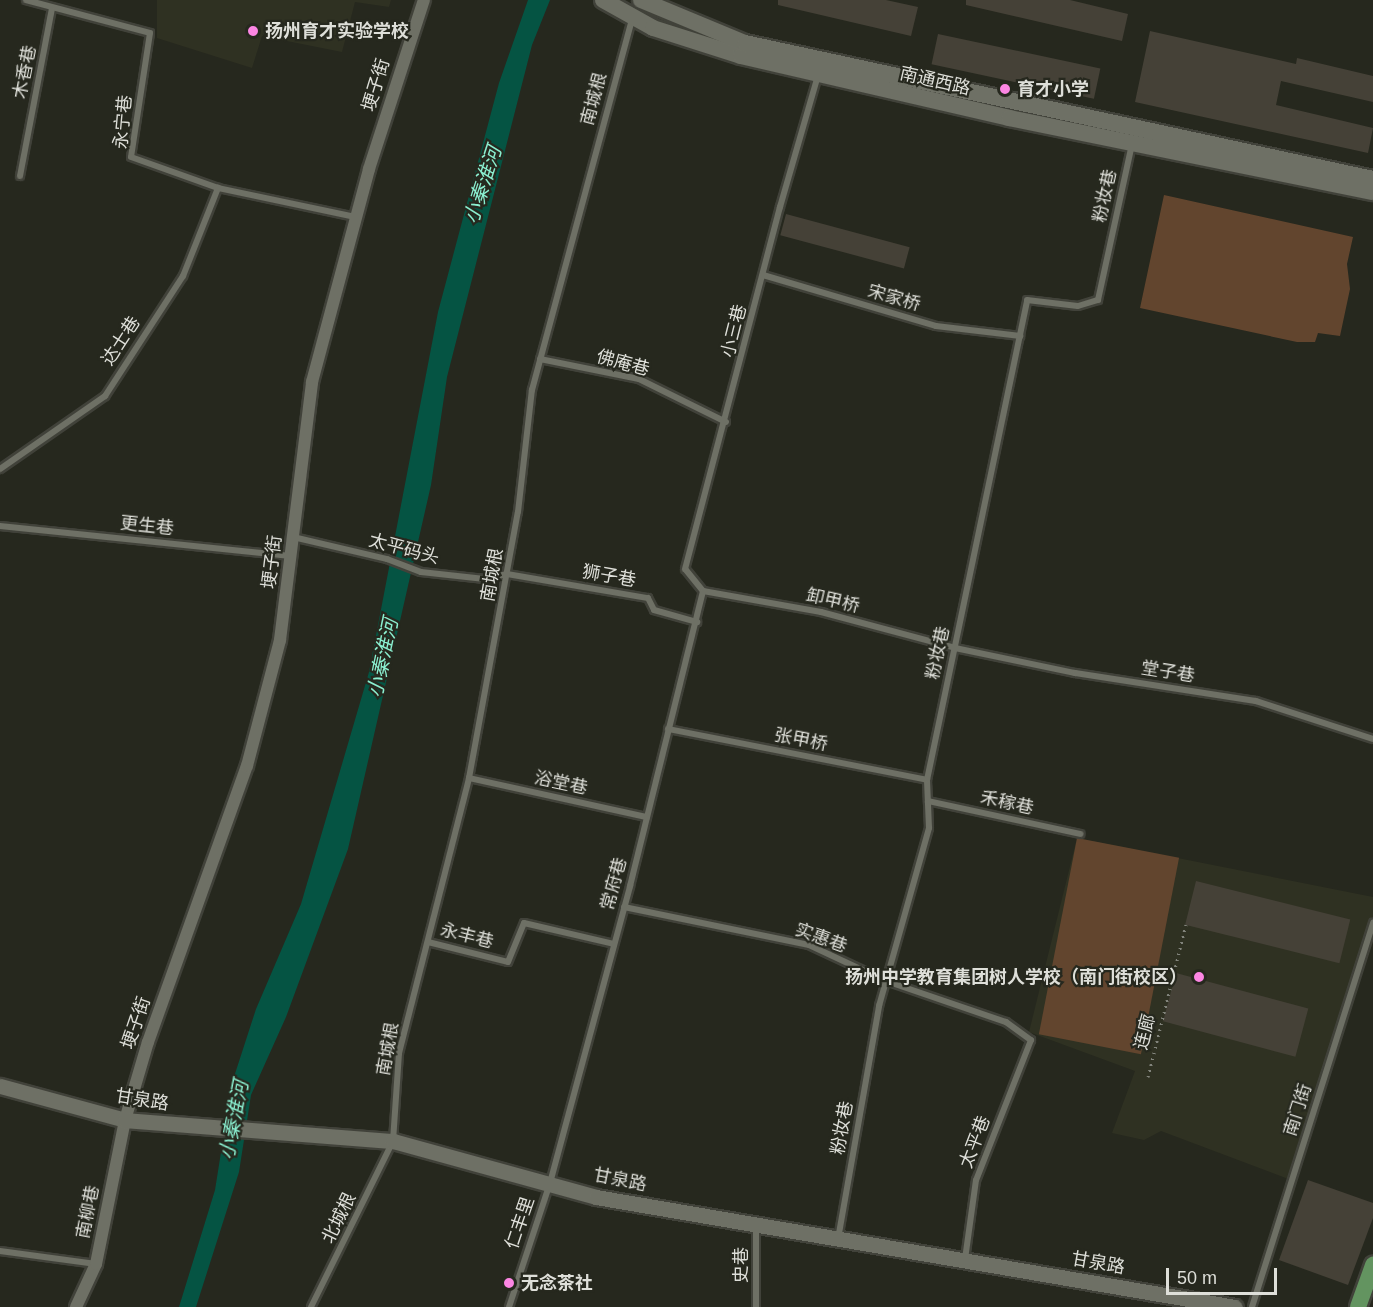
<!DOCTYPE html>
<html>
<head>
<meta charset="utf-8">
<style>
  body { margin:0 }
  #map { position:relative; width:1373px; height:1307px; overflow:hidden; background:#26281e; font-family:Arial,"Noto Sans SC",sans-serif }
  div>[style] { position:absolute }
  .built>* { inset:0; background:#2f3122 }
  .green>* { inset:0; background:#62452e; transform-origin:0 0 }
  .water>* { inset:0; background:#055443 }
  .building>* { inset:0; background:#454137; transform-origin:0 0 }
  .path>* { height:3px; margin-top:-1.5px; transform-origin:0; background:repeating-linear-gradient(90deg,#82847c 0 1.5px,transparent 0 6px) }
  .roads { filter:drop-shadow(2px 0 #41423a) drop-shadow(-2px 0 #41423a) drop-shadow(0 2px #41423a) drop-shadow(0 -2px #41423a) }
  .service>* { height:6px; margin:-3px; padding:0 3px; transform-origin:3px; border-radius:3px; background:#6e7065 }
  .minor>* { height:12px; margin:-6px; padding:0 6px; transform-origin:6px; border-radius:6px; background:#6e7065 }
  .tertiary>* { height:15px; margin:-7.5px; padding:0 7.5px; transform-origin:7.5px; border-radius:7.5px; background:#6e7065 }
  .secondary>* { height:16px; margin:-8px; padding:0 8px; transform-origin:8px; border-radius:8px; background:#6e7065 }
  .primary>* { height:16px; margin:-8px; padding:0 8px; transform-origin:8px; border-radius:8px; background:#639460 }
  .dots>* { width:16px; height:16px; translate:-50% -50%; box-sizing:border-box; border:3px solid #26281e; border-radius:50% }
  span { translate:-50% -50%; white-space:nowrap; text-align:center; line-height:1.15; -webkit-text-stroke:4.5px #26281e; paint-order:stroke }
  .poi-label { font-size:18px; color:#dedfd9; font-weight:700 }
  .left { translate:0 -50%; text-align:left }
  .right { translate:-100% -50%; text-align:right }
  .street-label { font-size:18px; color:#dedfd9 }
  .water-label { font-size:20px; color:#8bf0d1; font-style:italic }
  .scale { position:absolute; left:1166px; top:1268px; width:111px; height:27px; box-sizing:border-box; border:3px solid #dedfd9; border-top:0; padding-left:8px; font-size:18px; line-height:21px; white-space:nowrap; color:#dedfd9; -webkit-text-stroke:4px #26281e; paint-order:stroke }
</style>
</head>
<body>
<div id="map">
  <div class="built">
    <div style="clip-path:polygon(157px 0,391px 0,389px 7px,355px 2px,342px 52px,262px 36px,252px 68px,157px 38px)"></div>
    <div style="clip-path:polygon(1077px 838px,1373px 897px,1373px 923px,1291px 1180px,1161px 1131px,1144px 1140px,1112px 1133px,1135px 1071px,1029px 1032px)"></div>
  </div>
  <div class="green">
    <div style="clip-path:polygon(1164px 195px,1353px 237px,1347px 264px,1350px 289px,1340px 336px,1318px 333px,1315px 342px,1297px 342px,1140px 308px)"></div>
    <div style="left:1077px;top:838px;width:104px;height:200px;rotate:11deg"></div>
  </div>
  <div class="water">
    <div style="clip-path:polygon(528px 0,550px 0,532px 45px,447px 377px,431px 485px,348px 849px,286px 1017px,251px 1095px,239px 1172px,196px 1307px,179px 1307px,215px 1190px,232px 1083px,256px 1009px,301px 904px,369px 672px,438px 312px,499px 83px)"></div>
  </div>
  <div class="building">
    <div style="clip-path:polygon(778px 0,886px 0,918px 7px,911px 36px,778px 5px)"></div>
    <div style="clip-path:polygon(966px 0,1070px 0,1128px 14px,1122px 41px,966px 5px)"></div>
    <div style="clip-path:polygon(1150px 31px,1296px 64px,1297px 58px,1373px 76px,1373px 102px,1281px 81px,1276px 105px,1373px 128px,1368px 153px,1135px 102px)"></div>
    <div style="left:938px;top:34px;width:166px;height:31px;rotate:12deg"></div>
    <div style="left:786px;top:214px;width:128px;height:22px;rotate:15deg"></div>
    <div style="left:1196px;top:881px;width:159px;height:45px;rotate:14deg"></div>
    <div style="left:1176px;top:973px;width:137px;height:50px;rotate:15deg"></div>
    <div style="clip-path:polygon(1308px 1180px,1373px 1203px,1373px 1218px,1348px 1285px,1279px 1260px)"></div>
  </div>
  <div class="path">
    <div style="left:1148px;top:1077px;width:157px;rotate:-76deg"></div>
  </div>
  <div class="roads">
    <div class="service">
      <div style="left:26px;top:0;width:128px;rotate:14.9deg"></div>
      <div style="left:150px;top:33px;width:125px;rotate:98.7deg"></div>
      <div style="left:131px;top:157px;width:92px;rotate:19.6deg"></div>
      <div style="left:218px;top:188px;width:141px;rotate:11.9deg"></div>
      <div style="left:20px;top:176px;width:170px;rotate:-79.2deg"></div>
      <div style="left:763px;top:275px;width:180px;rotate:16.4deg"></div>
      <div style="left:936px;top:326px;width:85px;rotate:6.8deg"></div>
      <div style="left:540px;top:359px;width:101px;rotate:11.4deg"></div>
      <div style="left:639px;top:379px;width:97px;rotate:26.3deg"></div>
      <div style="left:0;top:469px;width:128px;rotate:-34.8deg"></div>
      <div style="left:105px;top:396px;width:143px;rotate:-57deg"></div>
      <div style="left:183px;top:276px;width:95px;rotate:-68.3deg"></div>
      <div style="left:0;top:526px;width:292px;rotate:5.9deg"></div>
      <div style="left:293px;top:537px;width:97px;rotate:13.2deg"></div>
      <div style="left:387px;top:559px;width:36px;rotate:21deg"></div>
      <div style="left:421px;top:572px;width:64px;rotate:6.2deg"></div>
      <div style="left:485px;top:579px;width:23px;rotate:-13deg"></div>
      <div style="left:507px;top:574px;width:143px;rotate:9.7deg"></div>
      <div style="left:648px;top:598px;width:13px;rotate:63deg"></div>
      <div style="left:654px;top:610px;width:45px;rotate:15.6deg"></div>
      <div style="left:703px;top:591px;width:120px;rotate:10.1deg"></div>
      <div style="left:821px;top:612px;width:139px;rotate:15deg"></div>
      <div style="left:955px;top:648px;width:123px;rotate:11.8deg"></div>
      <div style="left:1075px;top:673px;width:183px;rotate:8.8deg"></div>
      <div style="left:1256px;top:701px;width:123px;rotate:18deg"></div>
      <div style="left:703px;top:591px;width:28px;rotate:-129deg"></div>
      <div style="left:685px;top:569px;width:374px;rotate:-75.3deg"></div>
      <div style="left:780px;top:207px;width:137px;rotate:-73.9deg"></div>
      <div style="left:668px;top:729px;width:264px;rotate:11.1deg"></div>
      <div style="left:469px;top:778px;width:182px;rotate:12.4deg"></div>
      <div style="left:928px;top:801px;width:156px;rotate:12.2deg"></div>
      <div style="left:624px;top:907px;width:189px;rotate:11.6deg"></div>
      <div style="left:809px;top:945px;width:85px;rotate:25.1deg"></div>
      <div style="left:886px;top:981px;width:127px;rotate:18.9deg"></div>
      <div style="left:1006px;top:1022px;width:31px;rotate:36deg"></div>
      <div style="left:1031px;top:1040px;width:150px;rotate:111.4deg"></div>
      <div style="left:976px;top:1180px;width:80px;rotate:97.9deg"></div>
      <div style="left:428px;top:942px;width:82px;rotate:14deg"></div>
      <div style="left:508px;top:962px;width:42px;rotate:-67.7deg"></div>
      <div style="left:524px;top:923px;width:92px;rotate:13.1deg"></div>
      <div style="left:756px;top:1227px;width:80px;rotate:90deg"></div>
      <div style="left:838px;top:1239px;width:237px;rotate:-80deg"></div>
      <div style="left:879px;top:1006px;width:185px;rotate:-74.3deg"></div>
      <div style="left:929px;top:828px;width:48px;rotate:-92.4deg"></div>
      <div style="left:927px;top:780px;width:490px;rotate:-78.2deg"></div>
      <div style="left:1027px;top:300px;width:51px;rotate:6.7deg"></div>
      <div style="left:1078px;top:306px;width:21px;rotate:-17deg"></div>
      <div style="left:1098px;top:300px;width:160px;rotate:-77.7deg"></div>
      <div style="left:0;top:1251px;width:97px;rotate:7.7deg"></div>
      <div style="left:311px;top:1307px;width:185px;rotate:-63.7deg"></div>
      <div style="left:393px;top:1141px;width:88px;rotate:-86.1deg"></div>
      <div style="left:399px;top:1053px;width:284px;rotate:-75.7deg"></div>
      <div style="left:469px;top:778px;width:270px;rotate:-79.6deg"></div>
      <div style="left:518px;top:512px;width:123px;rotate:-83.5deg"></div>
      <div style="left:532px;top:390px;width:384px;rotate:-74.9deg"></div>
      <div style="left:509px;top:1307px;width:131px;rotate:-71.7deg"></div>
      <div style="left:550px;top:1183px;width:308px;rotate:-74.9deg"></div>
      <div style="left:630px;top:886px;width:304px;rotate:-76.1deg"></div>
      <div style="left:1252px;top:1307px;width:403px;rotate:-72.5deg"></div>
    </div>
    <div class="minor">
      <div style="left:76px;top:1307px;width:47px;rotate:-65.1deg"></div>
      <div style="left:96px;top:1264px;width:147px;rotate:-78.6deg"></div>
      <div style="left:125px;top:1120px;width:81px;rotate:-73.6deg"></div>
      <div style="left:148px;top:1042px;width:293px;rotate:-70.3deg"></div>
      <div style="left:247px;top:766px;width:130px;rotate:-75.3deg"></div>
      <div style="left:280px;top:640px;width:260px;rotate:-82.9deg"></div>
      <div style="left:312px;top:382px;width:220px;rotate:-75deg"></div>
      <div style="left:369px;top:169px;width:178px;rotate:-72deg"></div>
    </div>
    <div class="tertiary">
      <div style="left:0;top:1086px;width:130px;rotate:15.2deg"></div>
      <div style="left:125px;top:1120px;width:269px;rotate:4.5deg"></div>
      <div style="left:393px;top:1141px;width:211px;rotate:15.4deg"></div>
      <div style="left:596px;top:1197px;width:648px;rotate:9.77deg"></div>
    </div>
    <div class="secondary">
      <div style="left:603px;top:0;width:57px;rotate:29.2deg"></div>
      <div style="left:653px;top:28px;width:92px;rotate:17.7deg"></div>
      <div style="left:741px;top:56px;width:275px;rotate:13deg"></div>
      <div style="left:1009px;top:118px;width:371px;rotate:11.5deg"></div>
      <div style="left:641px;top:0;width:113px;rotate:22.5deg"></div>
      <div style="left:745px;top:43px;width:643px;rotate:12.22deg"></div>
    </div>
    <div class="primary">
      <div style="left:1358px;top:1307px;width:45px;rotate:-70.3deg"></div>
    </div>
  </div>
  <div class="dots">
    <div style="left:253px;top:31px;background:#fc86e3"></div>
    <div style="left:1005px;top:89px;background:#fc86e3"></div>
    <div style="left:1199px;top:977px;background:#fc86e3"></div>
    <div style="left:509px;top:1283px;background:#fc86e3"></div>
  </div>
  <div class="poi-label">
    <span class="left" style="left:265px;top:31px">扬州育才实验学校</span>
    <span class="left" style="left:1017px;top:89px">育才小学</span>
    <span class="right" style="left:1187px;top:977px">扬州中学教育集团树人学校（南门街校区）</span>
    <span class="left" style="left:521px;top:1283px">无念茶社</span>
  </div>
  <div class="street-label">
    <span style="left:25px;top:72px;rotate:-79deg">木香巷</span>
    <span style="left:935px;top:81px;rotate:13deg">南通西路</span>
    <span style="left:376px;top:85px;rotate:-73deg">埂子街</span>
    <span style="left:594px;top:99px;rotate:-75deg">南城根</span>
    <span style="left:123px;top:122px;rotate:-85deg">永宁巷</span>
    <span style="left:1105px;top:196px;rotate:-78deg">粉妆巷</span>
    <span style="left:894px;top:298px;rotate:16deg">宋家桥</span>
    <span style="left:734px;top:331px;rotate:-76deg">小三巷</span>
    <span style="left:121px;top:341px;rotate:-57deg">达士巷</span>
    <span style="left:623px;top:363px;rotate:15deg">佛庵巷</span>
    <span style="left:147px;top:526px;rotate:6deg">更生巷</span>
    <span style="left:404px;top:549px;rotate:15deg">太平码头</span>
    <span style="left:272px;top:562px;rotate:-83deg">埂子街</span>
    <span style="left:492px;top:575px;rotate:-80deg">南城根</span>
    <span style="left:609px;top:576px;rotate:10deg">狮子巷</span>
    <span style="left:833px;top:601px;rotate:13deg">卸甲桥</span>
    <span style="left:938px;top:653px;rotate:-78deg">粉妆巷</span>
    <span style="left:1168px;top:672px;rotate:9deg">堂子巷</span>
    <span style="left:801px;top:740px;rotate:11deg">张甲桥</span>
    <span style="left:561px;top:783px;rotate:12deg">浴堂巷</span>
    <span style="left:1007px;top:803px;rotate:12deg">禾稼巷</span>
    <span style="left:614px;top:884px;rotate:-75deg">常府巷</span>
    <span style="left:467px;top:936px;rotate:14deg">永丰巷</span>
    <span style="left:821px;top:938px;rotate:20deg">实惠巷</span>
    <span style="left:136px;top:1023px;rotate:-71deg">埂子街</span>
    <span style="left:1145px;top:1032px;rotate:-76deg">连廊</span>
    <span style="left:388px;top:1049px;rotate:-80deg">南城根</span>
    <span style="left:142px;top:1100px;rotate:9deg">甘泉路</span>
    <span style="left:1298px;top:1110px;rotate:-72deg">南门街</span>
    <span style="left:842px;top:1128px;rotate:-80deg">粉妆巷</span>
    <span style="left:975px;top:1142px;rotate:-69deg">太平巷</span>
    <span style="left:620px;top:1180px;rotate:11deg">甘泉路</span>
    <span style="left:88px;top:1212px;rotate:-79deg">南柳巷</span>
    <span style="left:339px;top:1218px;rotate:-64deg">北城根</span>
    <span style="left:520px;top:1223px;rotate:-71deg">仁丰里</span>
    <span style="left:1098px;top:1263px;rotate:10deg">甘泉路</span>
    <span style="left:741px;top:1265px;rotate:-90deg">史巷</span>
  </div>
  <div class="water-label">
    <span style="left:483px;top:185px;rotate:-72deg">小秦淮河</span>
    <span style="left:383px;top:658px;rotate:-78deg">小秦淮河</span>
    <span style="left:234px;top:1120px;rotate:-79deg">小秦淮河</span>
  </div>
  <div class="scale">50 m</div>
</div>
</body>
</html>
